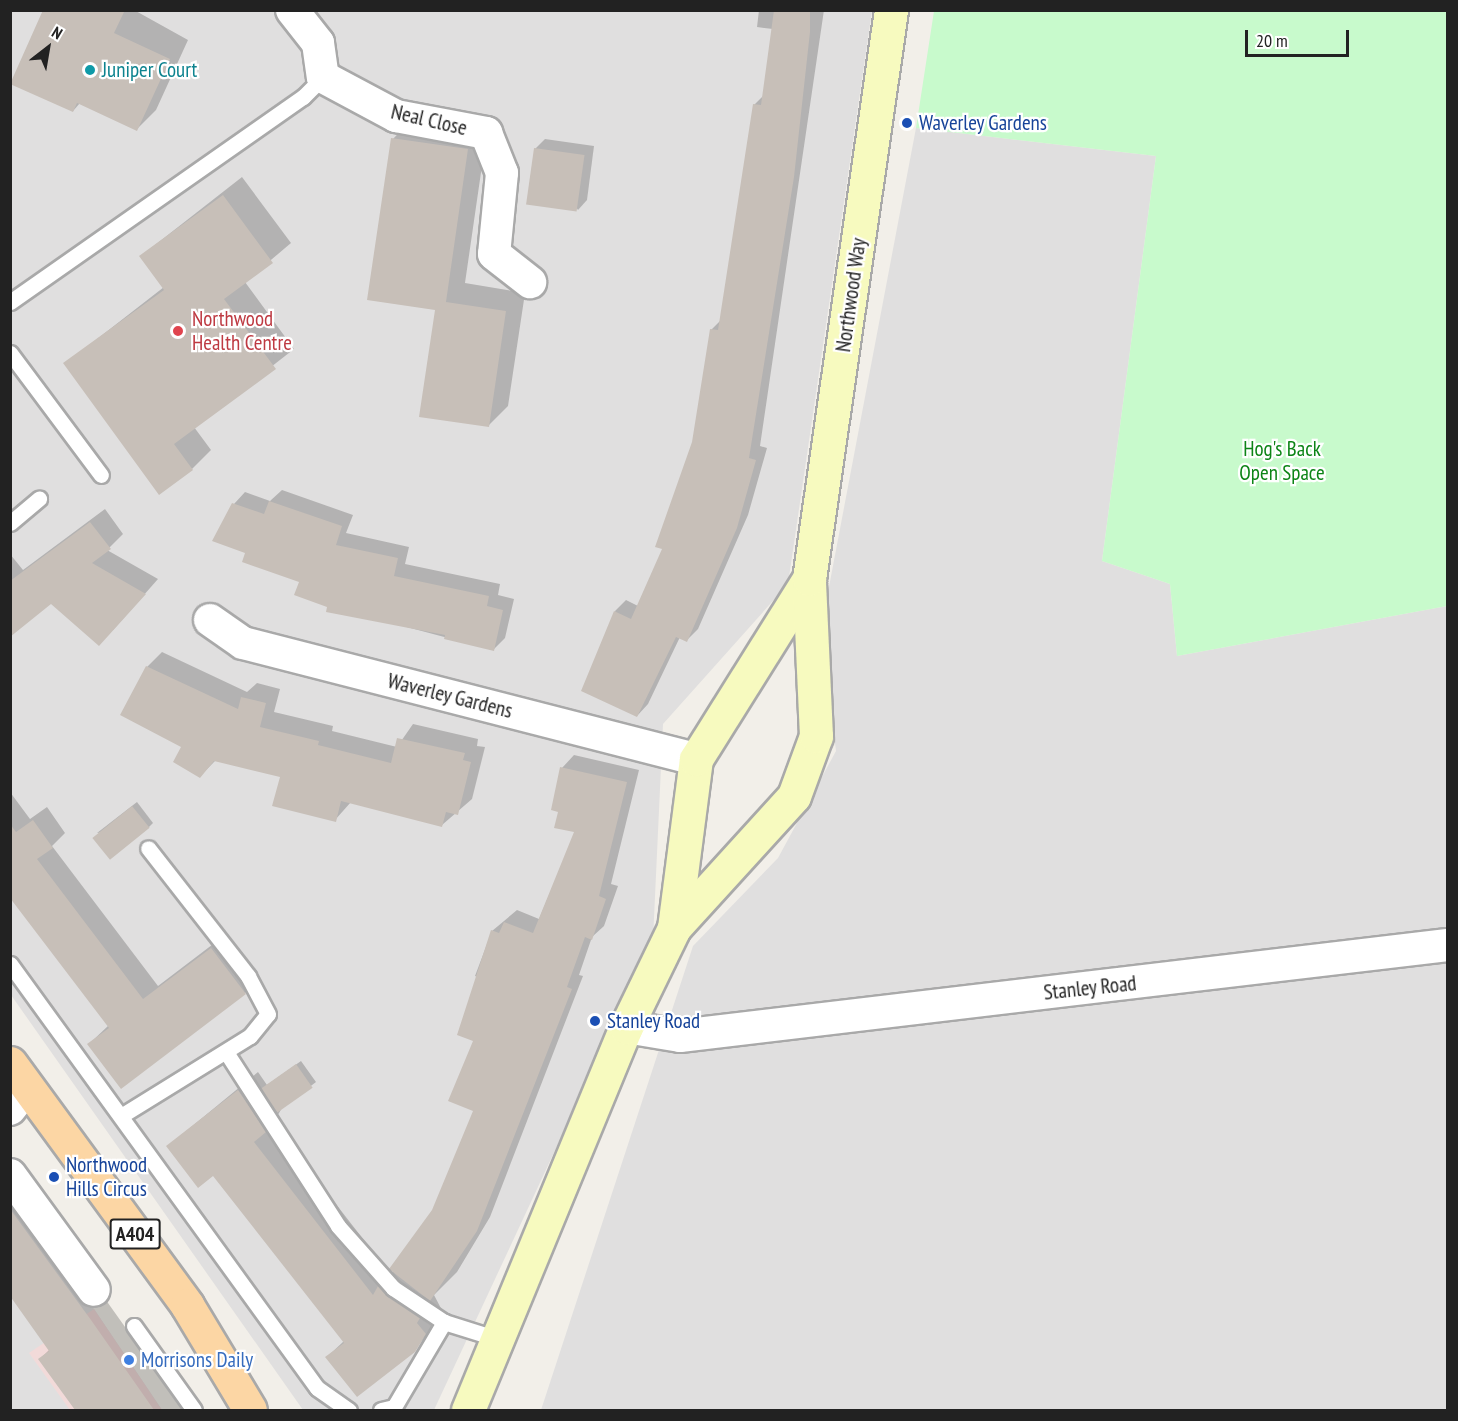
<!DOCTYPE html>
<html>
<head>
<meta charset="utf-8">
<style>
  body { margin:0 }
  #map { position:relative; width:1458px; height:1421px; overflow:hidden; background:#f2efe9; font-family:"PT Sans Narrow",sans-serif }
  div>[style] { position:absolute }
  .residential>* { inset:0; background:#e0dfdf }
  .commercial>* { inset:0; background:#f2dad9 }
  .park>* { inset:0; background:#c8facc }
  .shadow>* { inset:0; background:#0003 }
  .building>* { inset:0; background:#c7bfb8; transform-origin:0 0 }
  .roads { filter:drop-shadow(2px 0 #a9a9a9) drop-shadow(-2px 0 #a9a9a9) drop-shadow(0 2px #a9a9a9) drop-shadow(0 -2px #a9a9a9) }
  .lane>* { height:15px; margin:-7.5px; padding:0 7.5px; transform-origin:7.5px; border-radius:7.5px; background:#fff }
  .street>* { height:32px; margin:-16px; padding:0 16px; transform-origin:16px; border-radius:16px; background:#fff }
  .secondary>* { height:33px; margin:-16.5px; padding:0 16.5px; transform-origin:16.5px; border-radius:16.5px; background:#f7fabf }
  .primary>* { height:33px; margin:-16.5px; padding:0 16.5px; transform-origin:16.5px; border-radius:16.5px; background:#fcd6a4 }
  .dots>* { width:16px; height:16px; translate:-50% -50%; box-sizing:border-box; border:3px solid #fff; border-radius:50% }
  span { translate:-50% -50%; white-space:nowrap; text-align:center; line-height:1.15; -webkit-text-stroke:4.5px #fff; paint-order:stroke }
  .shield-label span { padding:2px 4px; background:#fff; border:2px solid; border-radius:4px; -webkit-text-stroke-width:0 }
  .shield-label { font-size:20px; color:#222; font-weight:700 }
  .culture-label { font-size:21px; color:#0d838f }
  .left { translate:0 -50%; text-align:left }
  .street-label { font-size:21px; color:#222 }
  .transit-label { font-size:21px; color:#164399 }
  .health-label { font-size:21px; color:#be3a42 }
  .park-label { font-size:21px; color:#0c8416 }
  .shop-label { font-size:21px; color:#366cbe }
  .frame { position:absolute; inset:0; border:12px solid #222; pointer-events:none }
  .north { position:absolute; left:18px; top:18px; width:60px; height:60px; -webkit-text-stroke:4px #fff; paint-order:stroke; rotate:31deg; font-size:16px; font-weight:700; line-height:24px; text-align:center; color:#222 }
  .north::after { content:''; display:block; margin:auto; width:21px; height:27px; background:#222; clip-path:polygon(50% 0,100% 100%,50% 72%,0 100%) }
  .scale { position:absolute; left:1245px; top:30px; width:104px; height:27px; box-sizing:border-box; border:3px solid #222; border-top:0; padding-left:8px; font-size:18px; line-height:21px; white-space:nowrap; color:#222; -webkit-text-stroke:4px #fff; paint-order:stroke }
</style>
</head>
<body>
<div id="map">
  <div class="residential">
    <div style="clip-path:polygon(10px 11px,872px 11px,788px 584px,663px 724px,653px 940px,434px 1410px,303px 1410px,11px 995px)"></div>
    <div style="clip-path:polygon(916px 128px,1156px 156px,1102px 561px,1170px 584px,1177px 656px,1447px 606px,1447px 1410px,541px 1410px,693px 946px,778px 858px,836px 751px,821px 629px)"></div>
    <div style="clip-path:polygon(10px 1185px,94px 1309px,162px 1410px,11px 1410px)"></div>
  </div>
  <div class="commercial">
    <div style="clip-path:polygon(94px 1309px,162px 1410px,70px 1410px,29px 1353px)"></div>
  </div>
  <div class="park">
    <div style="clip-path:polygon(934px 11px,1447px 11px,1447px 606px,1177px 656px,1170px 584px,1102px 561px,1156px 156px,916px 128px)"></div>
  </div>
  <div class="shadow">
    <div style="clip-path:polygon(45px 10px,134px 10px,188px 40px,156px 110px,137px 129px,80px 103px,73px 111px)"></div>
    <div style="clip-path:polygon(759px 10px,824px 10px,760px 446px,767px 448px,748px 515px,698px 629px,687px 640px,680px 637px,648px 704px,637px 716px,615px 611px,626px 600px,638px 606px,664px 548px,693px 442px,711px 330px,721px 320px,754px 105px,764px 95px,773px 29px,757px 27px)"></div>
    <div style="clip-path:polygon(412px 119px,487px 131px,465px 283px,525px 293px,508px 406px,489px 425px,437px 309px,393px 139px)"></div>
    <div style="clip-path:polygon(545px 139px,594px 146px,587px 200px,578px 210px,535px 149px)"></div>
    <div style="clip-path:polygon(242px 177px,291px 243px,245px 282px,294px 349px,194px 427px,211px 450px,192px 469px,65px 364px,164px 287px,141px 256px)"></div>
    <div style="clip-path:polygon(282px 490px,353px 515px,346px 533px,409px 547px,405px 564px,500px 584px,498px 595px,514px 599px,505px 638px,493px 650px,328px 606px,301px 581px,247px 552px,234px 504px,245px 492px,270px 501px)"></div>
    <div style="clip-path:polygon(105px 509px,123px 534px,107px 550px,158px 579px,113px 630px,51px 602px,10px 635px,10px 554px,23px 570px)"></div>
    <div style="clip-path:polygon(162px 652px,247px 692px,257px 683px,280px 689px,274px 712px,333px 726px,332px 731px,397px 747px,413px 724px,478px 739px,477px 746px,485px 747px,472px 799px,442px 825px,351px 802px,335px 820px,282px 776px,216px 760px,200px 776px,147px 667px)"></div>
    <div style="clip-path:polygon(574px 755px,639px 770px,611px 884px,618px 886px,604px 926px,592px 937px,579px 975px,583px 976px,490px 1217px,457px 1272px,434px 1295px,444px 1314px,414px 1350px,327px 1357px,344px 1341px,214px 1174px,168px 1146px,258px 1072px,267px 1085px,301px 1061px,316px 1082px,282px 1108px,273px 1123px,391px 1275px,434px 1211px,475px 1110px,480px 978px,475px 976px,492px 931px,517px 910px,539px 919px,576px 831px,560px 811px,562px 768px)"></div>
    <div style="clip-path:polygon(10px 792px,30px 819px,47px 807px,65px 833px,52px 846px,158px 986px,225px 935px,259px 979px,245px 993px,89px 1044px,109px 1025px,10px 895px)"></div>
    <div style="clip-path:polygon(137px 802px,153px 823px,149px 827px,97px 833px)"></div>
    <div style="clip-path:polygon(10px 1165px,184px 1410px,77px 1410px,40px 1359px,50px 1349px,10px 1293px)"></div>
  </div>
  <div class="building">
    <div style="clip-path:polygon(43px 10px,125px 10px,114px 33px,170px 59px,137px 131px,77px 103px,73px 112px,10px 84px)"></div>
    <div style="clip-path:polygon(774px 10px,810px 10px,810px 32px,794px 177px,749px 458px,756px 460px,737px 528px,687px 642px,676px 637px,637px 717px,581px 691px,614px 611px,631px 619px,662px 549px,655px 547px,692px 442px,710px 329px,718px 330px,753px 104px,761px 105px)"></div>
    <div style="clip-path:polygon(391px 138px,468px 149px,446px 302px,506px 311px,489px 427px,419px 417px,435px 310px,367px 300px)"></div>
    <div style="left:534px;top:148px;width:51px;height:57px;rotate:8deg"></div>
    <div style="clip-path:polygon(223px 195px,273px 263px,224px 299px,276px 369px,174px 444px,193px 470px,159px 495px,63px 363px,164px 290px,139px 256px)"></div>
    <div style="clip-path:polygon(269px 501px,342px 526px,336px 545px,398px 558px,394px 576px,489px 596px,487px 606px,503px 610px,494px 651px,444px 639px,445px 635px,326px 612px,327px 607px,294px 595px,299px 582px,242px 562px,245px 553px,212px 541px,232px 503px,264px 514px)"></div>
    <div style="clip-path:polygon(90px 522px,111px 549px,92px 563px,146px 594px,99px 646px,51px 604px,10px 637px,10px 581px)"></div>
    <div style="clip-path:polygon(146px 666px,238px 709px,241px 697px,266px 703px,260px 727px,319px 741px,318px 745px,391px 763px,397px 738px,465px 753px,463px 760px,471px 762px,458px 815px,446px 812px,442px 827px,341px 801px,336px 822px,272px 806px,280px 777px,214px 761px,200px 778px,173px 762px,181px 747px,120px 715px)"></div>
    <div style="clip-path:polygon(560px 767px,627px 782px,599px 896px,606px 899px,592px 940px,585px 937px,567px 987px,572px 989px,477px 1231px,430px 1301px,389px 1269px,432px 1210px,473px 1111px,448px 1101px,473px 1041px,457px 1035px,491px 930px,499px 933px,504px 922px,533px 933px,574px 832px,554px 828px,558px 812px,551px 810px)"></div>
    <div style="left:132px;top:806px;width:28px;height:51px;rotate:51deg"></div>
    <div style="clip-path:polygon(33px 820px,53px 848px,37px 859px,143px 999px,211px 948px,246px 994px,121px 1089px,87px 1044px,109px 1028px,10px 898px,10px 824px,16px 832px)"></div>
    <div style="left:296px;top:1064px;width:29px;height:43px;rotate:55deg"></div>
    <div style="clip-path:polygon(238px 1090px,266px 1132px,254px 1142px,373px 1295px,378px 1286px,420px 1318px,417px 1323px,426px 1334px,415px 1352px,357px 1397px,325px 1357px,344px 1343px,213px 1176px,198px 1188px,166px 1146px)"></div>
    <div style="clip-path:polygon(10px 1209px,91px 1320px,154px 1410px,75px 1410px,38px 1359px,49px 1351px,10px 1296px)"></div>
  </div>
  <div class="roads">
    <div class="lane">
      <div style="left:10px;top:302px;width:358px;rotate:-35deg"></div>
      <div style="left:303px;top:97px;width:28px;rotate:-45deg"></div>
      <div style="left:10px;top:353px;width:152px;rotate:53.3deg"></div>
      <div style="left:10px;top:523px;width:38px;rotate:-40deg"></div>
      <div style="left:10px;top:964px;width:523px;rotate:54.09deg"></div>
      <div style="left:317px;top:1388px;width:39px;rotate:35deg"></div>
      <div style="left:226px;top:1052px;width:207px;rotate:57.2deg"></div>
      <div style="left:338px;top:1226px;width:83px;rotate:48.4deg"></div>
      <div style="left:393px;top:1288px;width:61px;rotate:33.7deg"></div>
      <div style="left:444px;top:1322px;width:53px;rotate:17.4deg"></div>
      <div style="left:124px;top:1114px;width:148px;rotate:-31.8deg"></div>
      <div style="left:250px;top:1036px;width:28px;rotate:-51deg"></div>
      <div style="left:268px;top:1014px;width:43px;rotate:-117.8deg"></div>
      <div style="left:248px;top:976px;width:162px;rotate:-128deg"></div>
      <div style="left:134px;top:1326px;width:103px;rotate:54.5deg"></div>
      <div style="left:381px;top:1410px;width:13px;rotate:-13deg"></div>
      <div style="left:394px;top:1407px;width:99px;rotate:-59.5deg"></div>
    </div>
    <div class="street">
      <div style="left:292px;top:10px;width:42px;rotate:51.8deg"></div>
      <div style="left:318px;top:43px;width:34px;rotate:82deg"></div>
      <div style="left:323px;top:77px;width:83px;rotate:28.1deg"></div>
      <div style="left:396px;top:116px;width:92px;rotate:10.7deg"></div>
      <div style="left:486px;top:133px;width:43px;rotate:68.2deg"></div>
      <div style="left:502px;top:173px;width:81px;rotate:95.6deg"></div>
      <div style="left:494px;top:254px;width:46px;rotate:37.9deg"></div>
      <div style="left:210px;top:620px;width:40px;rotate:34.9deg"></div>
      <div style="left:243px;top:643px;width:468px;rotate:14.4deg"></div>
      <div style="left:626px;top:1027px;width:55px;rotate:9.5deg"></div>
      <div style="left:680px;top:1036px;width:773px;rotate:-6.76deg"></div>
      <div style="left:10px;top:1109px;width:28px;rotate:-52deg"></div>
      <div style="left:10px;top:1175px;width:142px;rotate:53.9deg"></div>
    </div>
    <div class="secondary">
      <div style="left:674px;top:928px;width:170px;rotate:-82.6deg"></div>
      <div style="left:696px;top:759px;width:213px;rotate:-57.9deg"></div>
      <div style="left:468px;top:1410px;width:414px;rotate:-67.6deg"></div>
      <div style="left:626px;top:1027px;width:110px;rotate:-64.1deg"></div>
      <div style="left:674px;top:928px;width:178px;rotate:-47.7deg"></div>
      <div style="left:794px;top:796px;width:64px;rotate:-69.9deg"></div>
      <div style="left:816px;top:736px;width:157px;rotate:-92.6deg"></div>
      <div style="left:809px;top:579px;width:575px;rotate:-81.8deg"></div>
    </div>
    <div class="primary">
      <div style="left:10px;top:1063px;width:300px;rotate:53.8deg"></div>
      <div style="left:187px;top:1305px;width:122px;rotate:59deg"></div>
    </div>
  </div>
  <div class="dots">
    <div style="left:90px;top:70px;background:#0f9aa8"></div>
    <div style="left:907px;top:123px;background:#1a4fb4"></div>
    <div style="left:178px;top:331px;background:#e0444e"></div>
    <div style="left:595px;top:1021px;background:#1a4fb4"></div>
    <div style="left:54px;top:1177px;background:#1a4fb4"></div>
    <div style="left:129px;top:1360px;background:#3f7fe0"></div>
  </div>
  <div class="shield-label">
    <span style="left:135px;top:1234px">A404</span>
  </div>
  <div class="culture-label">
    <span class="left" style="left:102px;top:70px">Juniper Court</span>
  </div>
  <div class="street-label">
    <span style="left:429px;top:120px;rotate:13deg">Neal Close</span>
    <span style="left:851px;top:295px;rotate:-82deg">Northwood Way</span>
    <span style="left:450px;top:696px;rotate:14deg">Waverley Gardens</span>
    <span style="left:1090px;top:988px;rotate:-6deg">Stanley Road</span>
  </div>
  <div class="transit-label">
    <span class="left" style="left:919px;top:123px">Waverley Gardens</span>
    <span class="left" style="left:607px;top:1021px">Stanley Road</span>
    <span class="left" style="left:66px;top:1177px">Northwood<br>Hills Circus</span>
  </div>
  <div class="health-label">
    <span class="left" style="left:192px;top:331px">Northwood<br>Health Centre</span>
  </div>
  <div class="park-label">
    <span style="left:1282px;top:461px">Hog's Back<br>Open Space</span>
  </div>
  <div class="shop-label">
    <span class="left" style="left:141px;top:1360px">Morrisons Daily</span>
  </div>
  <div class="frame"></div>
  <div class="north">N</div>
  <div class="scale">20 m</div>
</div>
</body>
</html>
